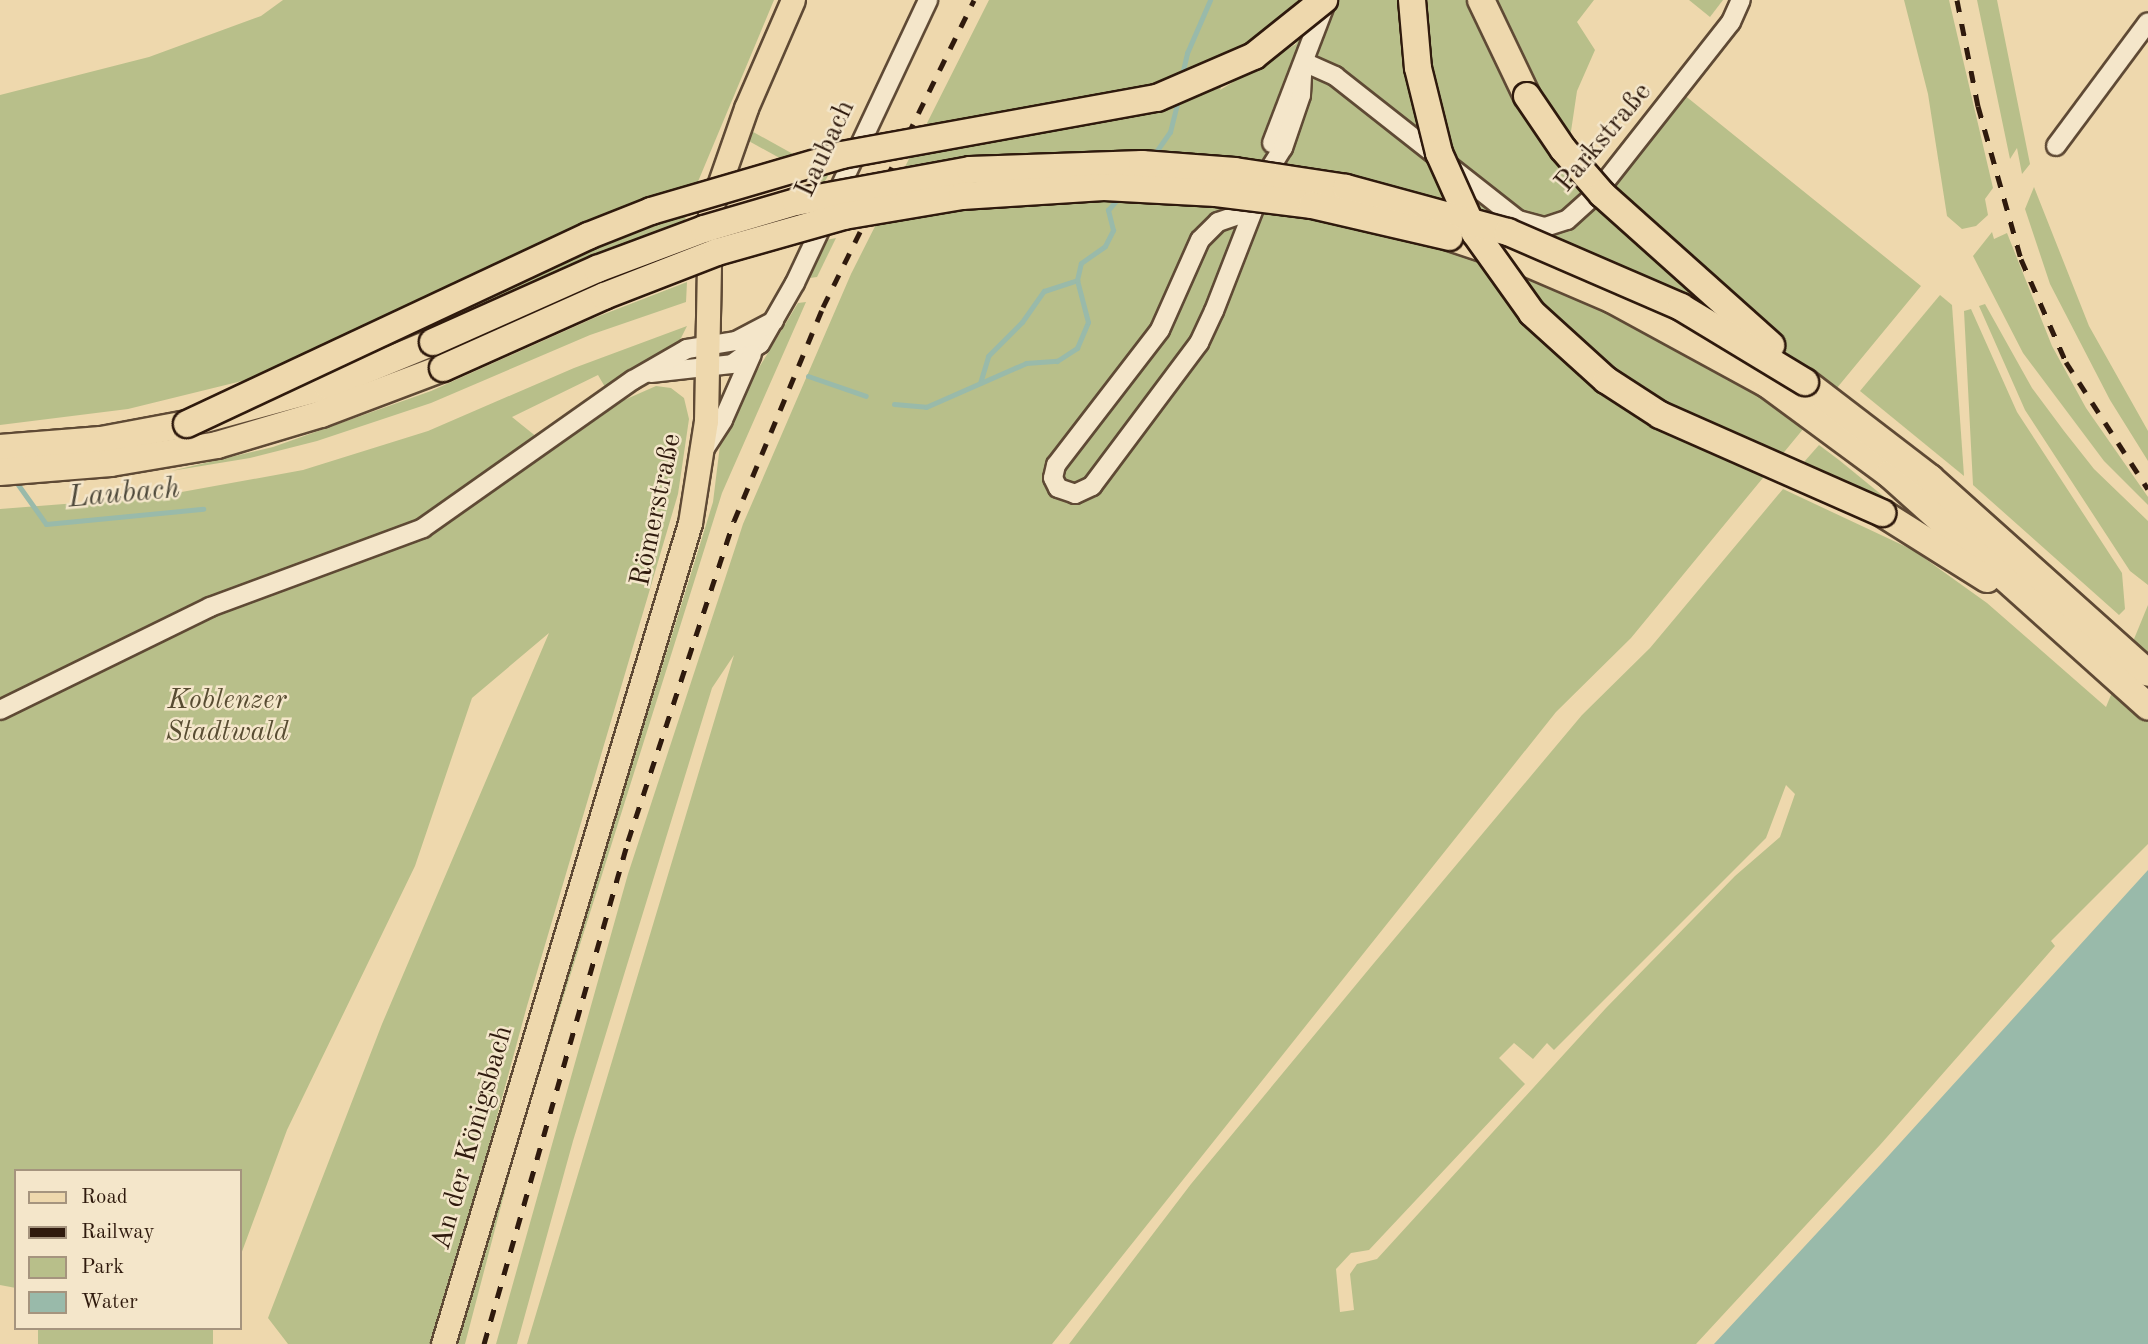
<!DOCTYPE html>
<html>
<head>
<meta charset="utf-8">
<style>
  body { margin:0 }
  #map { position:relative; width:2148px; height:1344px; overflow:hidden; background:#eed8ad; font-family:"Old Standard TT",serif }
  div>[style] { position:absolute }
  .green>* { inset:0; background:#b8bf8a; transform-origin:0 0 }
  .water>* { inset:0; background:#99baaa }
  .stream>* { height:5px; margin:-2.5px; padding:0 2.5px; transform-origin:2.5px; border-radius:2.5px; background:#99baaa }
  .roads { filter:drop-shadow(2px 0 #5f4a35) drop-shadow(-2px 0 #5f4a35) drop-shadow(0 2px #5f4a35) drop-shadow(0 -2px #5f4a35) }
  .minor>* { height:18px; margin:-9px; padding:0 9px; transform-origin:9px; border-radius:9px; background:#f4e6ca }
  .major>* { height:23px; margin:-11.5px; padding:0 11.5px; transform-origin:11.5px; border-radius:11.5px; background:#eed8ad }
  .highway>* { height:26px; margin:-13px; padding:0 13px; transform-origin:13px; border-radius:13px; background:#eed8ad }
  .rail>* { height:5px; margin-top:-2.5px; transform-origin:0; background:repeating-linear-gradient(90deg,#2f1a0d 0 12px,transparent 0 24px) }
  .bridges { filter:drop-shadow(2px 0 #2f1a0d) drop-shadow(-2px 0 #2f1a0d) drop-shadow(0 2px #2f1a0d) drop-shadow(0 -2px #2f1a0d) }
  .highway-bridge>* { height:26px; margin:-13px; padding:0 13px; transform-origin:13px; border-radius:13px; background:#eed8ad }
  span { translate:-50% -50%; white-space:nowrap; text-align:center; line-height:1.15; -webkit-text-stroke:5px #f4e6ca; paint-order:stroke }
  .street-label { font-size:28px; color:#2f1a0d }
  .park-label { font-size:28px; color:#584c32; font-style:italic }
  .water-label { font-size:30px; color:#4f4a3c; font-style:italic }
  .legend { position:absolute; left:14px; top:1169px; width:228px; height:161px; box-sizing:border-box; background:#f4e6ca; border:2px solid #a5947e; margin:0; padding:9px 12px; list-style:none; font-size:21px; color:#2f1a0d }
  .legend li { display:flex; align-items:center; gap:14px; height:35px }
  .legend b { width:35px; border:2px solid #a5947e }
</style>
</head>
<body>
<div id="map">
  <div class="green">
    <div style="clip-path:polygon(283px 0,774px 0,697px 184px,538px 245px,379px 323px,246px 380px,128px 409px,0 425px,0 95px,149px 57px,261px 16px)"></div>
    <div style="clip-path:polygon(989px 0,1309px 0,1233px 56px,1220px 90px,1296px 44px,1312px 0,1594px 0,1577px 22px,1595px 50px,1577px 91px,1570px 138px,1609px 185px,1683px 94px,1921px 286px,1631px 638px,1556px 712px,1052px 1344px,527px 1344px,734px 655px,712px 688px,573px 1141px,517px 1344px,496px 1344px,628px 874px,743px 524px,851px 274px)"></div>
    <div style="clip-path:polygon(1689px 0,1723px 0,1710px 17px)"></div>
    <div style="clip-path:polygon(1904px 0,1949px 0,1993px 188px,1985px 199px,1988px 215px,1976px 226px,1962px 229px,1947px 216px,1928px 94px)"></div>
    <div style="clip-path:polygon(1977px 0,1997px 0,2030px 164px,2022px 174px,2017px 148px,2010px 159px)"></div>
    <div style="left:829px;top:174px;width:10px;height:98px;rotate:119deg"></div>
    <div style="clip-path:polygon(2034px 187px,2089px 326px,2148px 431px,2148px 461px,2110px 400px,2050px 284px,2025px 209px)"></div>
    <div style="clip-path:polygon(686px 214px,685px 223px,568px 267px,425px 329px,564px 261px)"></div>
    <div style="clip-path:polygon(1992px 232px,1994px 239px,2007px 233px,2052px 346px,2086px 408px,2148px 497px,2148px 505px,2104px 461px,2023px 353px,1973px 256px)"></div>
    <div style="clip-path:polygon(836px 238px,817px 277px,810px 278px,826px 240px)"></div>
    <div style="clip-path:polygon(687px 282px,686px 302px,590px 335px,431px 403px,317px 441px,250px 458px,171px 471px,273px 447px,431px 391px,594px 318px)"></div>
    <div style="clip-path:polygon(1940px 295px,1952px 305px,1964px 476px,1860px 391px)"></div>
    <div style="clip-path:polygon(806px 302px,722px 493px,517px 1145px,465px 1344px,452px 1344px,702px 538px,713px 502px,722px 429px,798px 303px)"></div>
    <div style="clip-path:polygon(1985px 304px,2032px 388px,2064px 431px,2094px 469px,2148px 521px,2148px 585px,2130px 571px,2025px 410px,1979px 306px)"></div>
    <div style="clip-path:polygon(1971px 309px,2017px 412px,2122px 573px,2125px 609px,2119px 615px,1973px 485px,1964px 311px)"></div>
    <div style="clip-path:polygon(687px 326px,680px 340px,605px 387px,598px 375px,512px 417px,538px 438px,656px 386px,671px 388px,684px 398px,689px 419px,678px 494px,527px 1006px,435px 1344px,288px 1344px,268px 1318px,382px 1024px,549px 633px,472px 698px,415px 866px,287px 1130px,240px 1257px,240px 1171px,16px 1171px,16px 1288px,0 1285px,0 509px,154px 497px,303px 470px,428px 431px,574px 368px)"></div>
    <div style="clip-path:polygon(1819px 445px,1839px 460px,1888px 500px,1804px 462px)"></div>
    <div style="clip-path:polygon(evenodd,1783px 489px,1913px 550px,1987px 603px,2106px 707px,2148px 605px,2148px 844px,2051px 941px,2055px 946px,1880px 1145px,1696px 1344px,1069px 1344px,1191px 1184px,1374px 963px,1582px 715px,1650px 648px,1783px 489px,1786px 785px,1795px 794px,1780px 837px,1735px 876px,1606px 1008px,1377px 1259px,1357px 1264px,1350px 1274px,1354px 1310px,1340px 1312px,1336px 1269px,1351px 1253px,1369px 1250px,1525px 1084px,1499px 1058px,1514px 1043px,1533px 1059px,1547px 1043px,1554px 1050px,1766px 838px,1786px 785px)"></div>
    <div style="left:38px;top:1328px;width:175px;height:19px"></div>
  </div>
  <div class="water">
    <div style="clip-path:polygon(2148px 870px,2148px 1344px,1714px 1344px,1881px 1164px)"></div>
  </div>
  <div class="stream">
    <div style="left:1181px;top:79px;width:27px;rotate:-77deg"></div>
    <div style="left:1187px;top:53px;width:58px;rotate:-66.5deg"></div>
    <div style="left:1153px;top:156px;width:29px;rotate:-55deg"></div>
    <div style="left:1170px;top:132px;width:34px;rotate:-76deg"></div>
    <div style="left:808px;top:376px;width:61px;rotate:19deg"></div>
    <div style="left:980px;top:383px;width:28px;rotate:-73deg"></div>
    <div style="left:988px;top:356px;width:48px;rotate:-45deg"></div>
    <div style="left:1022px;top:322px;width:38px;rotate:-55deg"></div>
    <div style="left:1044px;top:291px;width:35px;rotate:-18deg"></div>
    <div style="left:894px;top:404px;width:32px;rotate:5deg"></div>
    <div style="left:926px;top:407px;width:109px;rotate:-23.7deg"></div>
    <div style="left:1026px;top:363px;width:31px;rotate:-4deg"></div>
    <div style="left:1057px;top:361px;width:24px;rotate:-33deg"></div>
    <div style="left:1077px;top:348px;width:28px;rotate:-67deg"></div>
    <div style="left:1088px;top:322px;width:43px;rotate:-104.7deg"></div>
    <div style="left:1077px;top:280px;width:17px;rotate:-77deg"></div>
    <div style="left:1081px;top:263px;width:29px;rotate:-35deg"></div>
    <div style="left:1105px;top:246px;width:18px;rotate:-63deg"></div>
    <div style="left:1113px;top:230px;width:21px;rotate:-104deg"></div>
    <div style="left:1108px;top:210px;width:18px;rotate:-49deg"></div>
    <div style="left:14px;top:479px;width:55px;rotate:54.6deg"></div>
    <div style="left:46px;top:524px;width:158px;rotate:-5.5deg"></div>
  </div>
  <div class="roads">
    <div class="minor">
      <div style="left:1306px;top:63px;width:32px;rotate:24deg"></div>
      <div style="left:1335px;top:76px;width:233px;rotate:38.2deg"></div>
      <div style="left:1518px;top:220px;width:28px;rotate:15deg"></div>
      <div style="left:1545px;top:227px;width:23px;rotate:-18deg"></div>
      <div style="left:1567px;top:220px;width:36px;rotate:-42deg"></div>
      <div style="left:1594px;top:196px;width:221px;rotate:-51.8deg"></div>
      <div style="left:1731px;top:22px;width:24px;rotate:-66deg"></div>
      <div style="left:1272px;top:143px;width:153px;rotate:-69deg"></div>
      <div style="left:2056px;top:146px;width:154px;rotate:-53.4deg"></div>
      <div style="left:1253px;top:210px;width:37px;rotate:161deg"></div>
      <div style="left:1218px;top:222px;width:25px;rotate:135deg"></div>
      <div style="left:1200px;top:240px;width:98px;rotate:114deg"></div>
      <div style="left:1160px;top:330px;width:170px;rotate:127.6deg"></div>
      <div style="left:1056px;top:465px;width:13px;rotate:103deg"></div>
      <div style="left:1053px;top:478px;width:11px;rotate:63deg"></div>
      <div style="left:1058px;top:488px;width:18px;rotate:19deg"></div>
      <div style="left:1075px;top:494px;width:19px;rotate:-25deg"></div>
      <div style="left:1092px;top:486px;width:179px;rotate:-53.2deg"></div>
      <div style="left:1199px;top:343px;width:35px;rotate:-65deg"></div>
      <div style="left:1214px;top:311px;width:151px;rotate:-68.7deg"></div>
      <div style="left:1269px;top:170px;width:26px;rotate:-58deg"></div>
      <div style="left:1283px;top:148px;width:56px;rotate:-71.2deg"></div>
      <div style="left:1301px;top:95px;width:21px;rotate:-87deg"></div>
      <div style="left:651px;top:373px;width:81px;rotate:-6.3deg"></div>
      <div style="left:732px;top:364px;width:34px;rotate:-36deg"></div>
      <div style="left:760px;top:344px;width:70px;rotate:-60.2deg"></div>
      <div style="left:795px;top:283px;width:313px;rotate:-64.8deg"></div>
      <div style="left:705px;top:448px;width:33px;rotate:-57deg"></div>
      <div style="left:723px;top:420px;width:72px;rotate:-66.3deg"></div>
      <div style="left:0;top:710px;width:234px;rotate:-26.1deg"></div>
      <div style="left:210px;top:607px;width:227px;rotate:-20.3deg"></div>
      <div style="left:423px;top:528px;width:257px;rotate:-35.2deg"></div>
      <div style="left:633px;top:380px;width:62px;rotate:-29.9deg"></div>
      <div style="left:687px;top:349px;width:50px;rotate:-9.3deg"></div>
      <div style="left:736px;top:341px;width:43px;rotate:-27.8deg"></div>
    </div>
    <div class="major">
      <div style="left:443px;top:1344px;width:857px;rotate:-73.26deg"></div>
      <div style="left:690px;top:523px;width:103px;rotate:-81.1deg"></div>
      <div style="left:706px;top:421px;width:210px;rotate:-88.9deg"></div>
      <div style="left:710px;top:211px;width:109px;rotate:-70.7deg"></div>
      <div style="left:746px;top:108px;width:118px;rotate:-66.5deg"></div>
    </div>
    <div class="highway">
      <div style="left:1481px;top:0;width:106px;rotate:64.4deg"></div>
      <div style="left:1449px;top:237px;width:82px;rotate:18.4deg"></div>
      <div style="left:1527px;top:263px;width:94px;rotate:23.3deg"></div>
      <div style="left:1613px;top:300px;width:175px;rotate:28.6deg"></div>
      <div style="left:1767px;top:384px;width:152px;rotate:36.4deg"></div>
      <div style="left:1889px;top:474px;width:348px;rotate:41.9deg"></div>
      <div style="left:1805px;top:382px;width:158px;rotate:37.5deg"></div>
      <div style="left:1930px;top:478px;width:292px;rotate:41.8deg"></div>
      <div style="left:0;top:448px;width:101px;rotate:-4.5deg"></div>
      <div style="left:101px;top:440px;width:87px;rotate:-10.5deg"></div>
      <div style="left:187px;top:424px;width:145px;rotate:-15.2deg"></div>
      <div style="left:327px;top:386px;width:115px;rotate:-22.5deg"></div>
      <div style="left:0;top:472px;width:111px;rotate:-4.6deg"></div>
      <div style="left:111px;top:463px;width:108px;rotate:-9.6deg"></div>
      <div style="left:217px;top:445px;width:109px;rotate:-16.6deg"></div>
      <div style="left:321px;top:414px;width:130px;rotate:-20.7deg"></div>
      <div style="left:1882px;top:513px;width:124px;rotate:32.2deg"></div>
    </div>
  </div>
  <div class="rail">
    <div style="left:1957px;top:0;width:108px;rotate:78.8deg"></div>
    <div style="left:1978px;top:106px;width:159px;rotate:74.3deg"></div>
    <div style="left:2021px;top:259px;width:112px;rotate:66.4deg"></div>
    <div style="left:2066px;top:362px;width:151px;rotate:57.2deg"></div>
    <div style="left:484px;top:1344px;width:523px;rotate:-74.02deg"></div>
    <div style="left:628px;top:841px;width:337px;rotate:-71.7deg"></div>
    <div style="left:734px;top:521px;width:232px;rotate:-67.4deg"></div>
    <div style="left:823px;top:307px;width:342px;rotate:-63.8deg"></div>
  </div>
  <div class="bridges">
    <div class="highway-bridge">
      <div style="left:1412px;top:0;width:68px;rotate:85deg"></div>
      <div style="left:1418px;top:68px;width:88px;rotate:76.1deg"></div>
      <div style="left:1439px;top:153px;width:88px;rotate:65.8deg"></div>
      <div style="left:1475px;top:233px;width:98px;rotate:54.5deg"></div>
      <div style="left:1532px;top:313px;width:100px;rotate:42.2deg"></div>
      <div style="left:1606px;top:380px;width:64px;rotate:32.9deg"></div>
      <div style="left:1660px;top:415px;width:243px;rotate:23.8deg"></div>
      <div style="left:1527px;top:96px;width:64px;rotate:55.8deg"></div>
      <div style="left:1563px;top:149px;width:60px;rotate:49.1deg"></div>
      <div style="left:1602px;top:194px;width:227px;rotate:41.8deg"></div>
      <div style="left:433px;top:342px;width:180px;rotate:-24deg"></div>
      <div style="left:597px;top:269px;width:114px;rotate:-20.5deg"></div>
      <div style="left:704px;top:229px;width:96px;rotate:-16.4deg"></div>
      <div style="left:796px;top:202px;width:177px;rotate:-10.4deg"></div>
      <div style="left:970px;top:170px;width:172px;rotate:-2deg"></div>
      <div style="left:1142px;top:164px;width:93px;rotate:4.3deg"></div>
      <div style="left:1235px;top:171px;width:112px;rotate:8.7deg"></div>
      <div style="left:1346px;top:188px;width:168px;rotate:15.2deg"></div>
      <div style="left:1508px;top:232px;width:189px;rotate:23.4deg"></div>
      <div style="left:1681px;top:307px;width:145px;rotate:31.2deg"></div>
      <div style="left:443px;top:368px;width:176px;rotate:-24.1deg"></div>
      <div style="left:604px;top:296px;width:121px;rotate:-21.3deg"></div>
      <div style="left:717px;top:252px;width:132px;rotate:-15.8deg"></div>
      <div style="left:844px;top:216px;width:120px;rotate:-9.6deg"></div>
      <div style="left:962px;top:196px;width:142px;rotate:-3.6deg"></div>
      <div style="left:1104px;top:187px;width:112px;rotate:3.1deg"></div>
      <div style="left:1216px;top:193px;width:97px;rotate:7.1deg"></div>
      <div style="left:1312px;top:205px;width:141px;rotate:13.1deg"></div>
      <div style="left:187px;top:424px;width:443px;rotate:-25.1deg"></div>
      <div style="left:588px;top:236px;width:68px;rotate:-21.6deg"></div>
      <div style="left:651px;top:211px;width:199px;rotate:-16.3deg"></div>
      <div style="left:842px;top:155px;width:320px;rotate:-10.3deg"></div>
      <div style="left:1157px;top:98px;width:106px;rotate:-23.4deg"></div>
      <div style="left:1254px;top:56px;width:90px;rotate:-38.7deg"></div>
    </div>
  </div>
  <div class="street-label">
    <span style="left:1604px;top:138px;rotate:-50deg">Parkstraße</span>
    <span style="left:826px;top:149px;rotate:-65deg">Laubach</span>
    <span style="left:657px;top:510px;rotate:-78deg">Römerstraße</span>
    <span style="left:473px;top:1138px;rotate:-74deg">An der Königsbach</span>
  </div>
  <div class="park-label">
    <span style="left:227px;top:717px">Koblenzer<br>Stadtwald</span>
  </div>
  <div class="water-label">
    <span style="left:124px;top:494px;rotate:-5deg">Laubach</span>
  </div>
  <ul class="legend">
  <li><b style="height:9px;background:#eed8ad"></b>Road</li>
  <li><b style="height:9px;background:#2f1a0d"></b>Railway</li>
  <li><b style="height:19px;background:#b8bf8a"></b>Park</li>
  <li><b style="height:19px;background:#99baaa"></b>Water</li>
  </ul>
</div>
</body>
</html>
